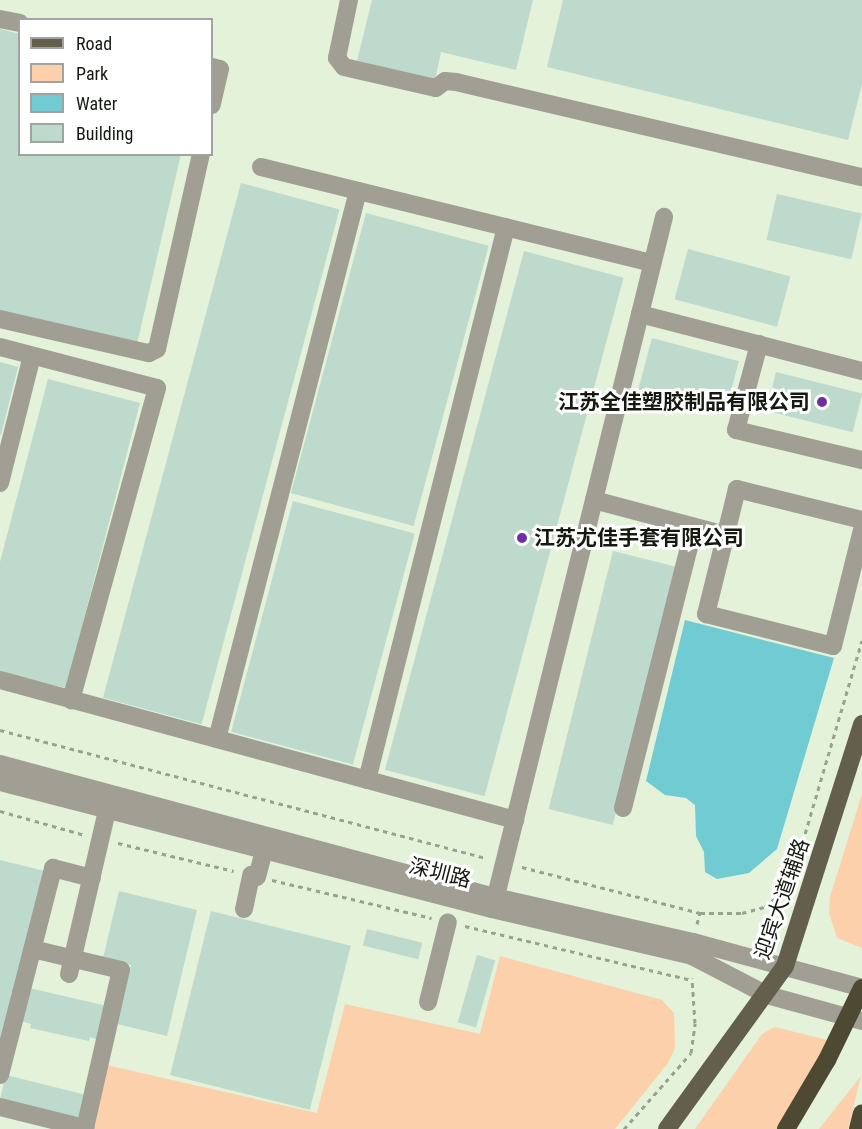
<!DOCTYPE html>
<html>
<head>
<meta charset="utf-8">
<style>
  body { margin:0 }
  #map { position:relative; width:862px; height:1129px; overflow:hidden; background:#e3f2d9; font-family:"Roboto Condensed","Noto Sans SC",sans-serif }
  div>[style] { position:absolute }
  .green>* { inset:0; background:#fbd0aa }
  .water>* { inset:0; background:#71cbd2 }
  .building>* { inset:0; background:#bddacd; transform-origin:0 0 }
  .path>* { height:3px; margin-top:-1.5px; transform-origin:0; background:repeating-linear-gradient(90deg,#97a390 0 4.5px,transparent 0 9px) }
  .minor>* { height:18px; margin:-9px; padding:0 9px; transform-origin:9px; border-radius:9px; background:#a19f94 }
  .major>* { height:18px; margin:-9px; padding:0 9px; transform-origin:9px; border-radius:9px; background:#645f4c }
  .highway>* { height:18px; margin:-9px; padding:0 9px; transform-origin:9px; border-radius:9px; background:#4e4932 }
  .highway-bridge>* { height:18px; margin:-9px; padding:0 9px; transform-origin:9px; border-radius:9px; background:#4e4932 }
  .dots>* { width:16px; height:16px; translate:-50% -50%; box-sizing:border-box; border:3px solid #fff; border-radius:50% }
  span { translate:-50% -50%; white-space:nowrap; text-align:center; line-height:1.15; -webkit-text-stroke:6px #fff; paint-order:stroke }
  .poi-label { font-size:21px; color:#151a11; font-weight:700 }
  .right { translate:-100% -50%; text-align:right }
  .left { translate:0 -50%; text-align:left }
  .street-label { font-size:21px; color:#151a11 }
  .legend { position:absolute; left:18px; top:18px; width:195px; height:138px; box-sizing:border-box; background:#fff; border:2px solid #a1a3a0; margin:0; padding:8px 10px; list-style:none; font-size:18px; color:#151a11 }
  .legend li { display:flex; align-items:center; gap:12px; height:30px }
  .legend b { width:30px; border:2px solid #a1a3a0 }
</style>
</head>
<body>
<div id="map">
  <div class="green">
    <div style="clip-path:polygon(862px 794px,862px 948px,837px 938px,829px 913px,830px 897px)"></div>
    <div style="clip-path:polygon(500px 956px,662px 1000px,674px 1013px,675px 1048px,668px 1063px,615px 1129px,90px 1129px,106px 1065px,317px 1113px,345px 1004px,480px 1034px)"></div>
    <div style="clip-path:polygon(775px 1027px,831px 1041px,779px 1129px,695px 1129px,762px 1034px)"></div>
    <div style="clip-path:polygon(861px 1076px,848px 1129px,819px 1129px)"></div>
  </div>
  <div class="water">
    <div style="clip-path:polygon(685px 620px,834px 658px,777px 849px,749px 873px,717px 879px,705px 872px,704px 852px,696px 836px,695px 805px,686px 798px,665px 795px,646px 781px)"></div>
  </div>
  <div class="building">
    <div style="clip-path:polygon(372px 0,533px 0,516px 70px,441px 52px,435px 80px,357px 61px)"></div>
    <div style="clip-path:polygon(563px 0,862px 0,862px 84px,848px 140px,547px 67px)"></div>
    <div style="clip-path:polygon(0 29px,20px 34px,20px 154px,181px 154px,137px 344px,0 313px)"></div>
    <div style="left:241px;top:183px;width:102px;height:533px;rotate:15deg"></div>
    <div style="left:777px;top:194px;width:87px;height:47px;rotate:13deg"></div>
    <div style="left:366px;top:213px;width:127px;height:290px;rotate:15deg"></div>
    <div style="left:688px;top:249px;width:106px;height:52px;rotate:15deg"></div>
    <div style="left:524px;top:251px;width:103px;height:537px;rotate:15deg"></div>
    <div style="left:652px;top:338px;width:90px;height:53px;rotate:15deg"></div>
    <div style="clip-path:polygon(0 362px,18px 367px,1px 435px,0 435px)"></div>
    <div style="left:776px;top:372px;width:89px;height:40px;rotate:14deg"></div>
    <div style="clip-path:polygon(48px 379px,140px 403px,66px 688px,0 672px,0 562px)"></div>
    <div style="left:293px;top:501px;width:126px;height:239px;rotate:15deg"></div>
    <div style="left:613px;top:551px;width:66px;height:266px;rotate:14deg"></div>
    <div style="clip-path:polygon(0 860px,45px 871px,4px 1039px,0 1038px)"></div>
    <div style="clip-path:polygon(119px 891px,197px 910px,167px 1036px,117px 1024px,131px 965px,103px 958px)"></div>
    <div style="left:211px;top:911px;width:144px;height:169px;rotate:14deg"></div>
    <div style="left:367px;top:929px;width:57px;height:17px;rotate:14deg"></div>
    <div style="left:477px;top:955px;width:19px;height:70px;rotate:16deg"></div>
    <div style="clip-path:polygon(29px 988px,107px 1006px,99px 1040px,90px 1037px,89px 1041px,30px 1028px,31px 1024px,21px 1021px)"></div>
    <div style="left:6px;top:1075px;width:80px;height:24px;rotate:14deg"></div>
  </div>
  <div class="path">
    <div style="left:0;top:730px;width:503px;rotate:14.76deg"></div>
    <div style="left:0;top:811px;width:88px;rotate:15.8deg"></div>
    <div style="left:118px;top:843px;width:119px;rotate:13.6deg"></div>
    <div style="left:522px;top:867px;width:184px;rotate:14.5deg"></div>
    <div style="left:272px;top:880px;width:164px;rotate:13.4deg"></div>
    <div style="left:697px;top:924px;width:11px;rotate:-75deg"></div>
    <div style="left:700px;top:913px;width:42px"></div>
    <div style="left:742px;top:913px;width:24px;rotate:-15deg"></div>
    <div style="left:765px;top:907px;width:23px;rotate:-41deg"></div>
    <div style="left:782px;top:892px;width:27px;rotate:-62deg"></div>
    <div style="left:795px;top:868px;width:237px;rotate:-73.6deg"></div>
    <div style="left:465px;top:926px;width:233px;rotate:13.4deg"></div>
    <div style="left:624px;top:1129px;width:101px;rotate:-48.6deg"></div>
    <div style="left:691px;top:1053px;width:30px;rotate:-82deg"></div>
    <div style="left:695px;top:1023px;width:45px;rotate:-93.8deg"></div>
  </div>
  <div class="minor">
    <div style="left:349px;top:0;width:59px;rotate:101.7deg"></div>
    <div style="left:337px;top:58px;width:11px;rotate:52deg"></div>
    <div style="left:344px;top:67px;width:94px;rotate:12.9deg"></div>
    <div style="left:436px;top:88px;width:11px;rotate:-38deg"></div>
    <div style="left:445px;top:81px;width:11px;rotate:5deg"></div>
    <div style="left:456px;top:82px;width:417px;rotate:13.2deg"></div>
    <div style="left:0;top:19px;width:20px;rotate:11deg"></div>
    <div style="left:212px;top:67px;width:8px;rotate:14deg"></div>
    <div style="left:220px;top:69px;width:37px;rotate:103deg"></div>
    <div style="left:261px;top:167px;width:403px;rotate:13.8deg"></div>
    <div style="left:640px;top:314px;width:229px;rotate:14.4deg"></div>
    <div style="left:0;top:319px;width:153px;rotate:12.9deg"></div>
    <div style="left:149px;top:353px;width:9px;rotate:-27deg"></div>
    <div style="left:157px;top:349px;width:200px;rotate:-77.3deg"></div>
    <div style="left:759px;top:344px;width:89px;rotate:105deg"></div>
    <div style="left:736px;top:430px;width:130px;rotate:13.4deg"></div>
    <div style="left:0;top:347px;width:162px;rotate:14.6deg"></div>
    <div style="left:157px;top:388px;width:324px;rotate:105.4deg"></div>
    <div style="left:0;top:483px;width:131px;rotate:-75.9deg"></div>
    <div style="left:594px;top:500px;width:137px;rotate:14.9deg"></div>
    <div style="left:862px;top:520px;width:129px;rotate:-166.1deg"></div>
    <div style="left:737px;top:489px;width:129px;rotate:103.9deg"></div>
    <div style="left:706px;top:614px;width:131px;rotate:14.1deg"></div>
    <div style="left:833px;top:646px;width:120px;rotate:-76deg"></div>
    <div style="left:0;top:680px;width:534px;rotate:15.21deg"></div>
    <div style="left:217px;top:739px;width:566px;rotate:-75.57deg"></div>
    <div style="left:0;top:764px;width:513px;rotate:15.04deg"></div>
    <div style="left:495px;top:897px;width:203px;rotate:12.8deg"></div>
    <div style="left:693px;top:942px;width:175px;rotate:15.2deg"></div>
    <div style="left:367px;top:780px;width:570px;rotate:-75.89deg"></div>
    <div style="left:0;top:782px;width:508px;rotate:14.47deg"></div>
    <div style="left:492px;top:909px;width:205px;rotate:13.2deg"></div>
    <div style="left:692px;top:956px;width:85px;rotate:27.5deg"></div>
    <div style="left:767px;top:995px;width:98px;rotate:15.3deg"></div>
    <div style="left:623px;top:808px;width:290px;rotate:-75.8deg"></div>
    <div style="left:257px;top:877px;width:38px;rotate:-75deg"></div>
    <div style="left:493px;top:908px;width:712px;rotate:-76.1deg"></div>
    <div style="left:244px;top:909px;width:35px;rotate:-78deg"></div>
    <div style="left:69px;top:974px;width:181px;rotate:-76.9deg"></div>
    <div style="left:428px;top:1002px;width:82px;rotate:-76deg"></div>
    <div style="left:0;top:1075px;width:214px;rotate:-75.6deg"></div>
    <div style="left:53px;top:868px;width:40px;rotate:14.4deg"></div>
    <div style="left:0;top:1107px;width:88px;rotate:13.9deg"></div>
    <div style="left:85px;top:1128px;width:162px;rotate:-77.2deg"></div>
    <div style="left:121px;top:970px;width:91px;rotate:-166.7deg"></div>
  </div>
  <div class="major">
    <div style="left:667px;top:1129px;width:201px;rotate:-54.1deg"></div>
    <div style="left:785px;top:966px;width:254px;rotate:-72.3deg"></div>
  </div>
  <div class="highway">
    <div style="left:786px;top:1129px;width:80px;rotate:-59.3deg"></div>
    <div style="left:858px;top:1129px;width:16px;rotate:-76deg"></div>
  </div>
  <div class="highway-bridge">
    <div style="left:827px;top:1060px;width:80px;rotate:-64.1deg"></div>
  </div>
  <div class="dots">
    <div style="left:822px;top:402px;background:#6f2ea3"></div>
    <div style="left:522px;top:538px;background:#6f2ea3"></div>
  </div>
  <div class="poi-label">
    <span class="right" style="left:810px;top:402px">江苏全佳塑胶制品有限公司</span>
    <span class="left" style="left:534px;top:538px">江苏尤佳手套有限公司</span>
  </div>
  <div class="street-label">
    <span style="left:440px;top:873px;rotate:14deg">深圳路</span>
    <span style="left:782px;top:899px;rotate:-71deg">迎宾大道辅路</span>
  </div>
  <ul class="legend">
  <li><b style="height:8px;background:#645f4c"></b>Road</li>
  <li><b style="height:16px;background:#fbd0aa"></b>Park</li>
  <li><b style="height:16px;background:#71cbd2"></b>Water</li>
  <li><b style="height:16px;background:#bddacd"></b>Building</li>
  </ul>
</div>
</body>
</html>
